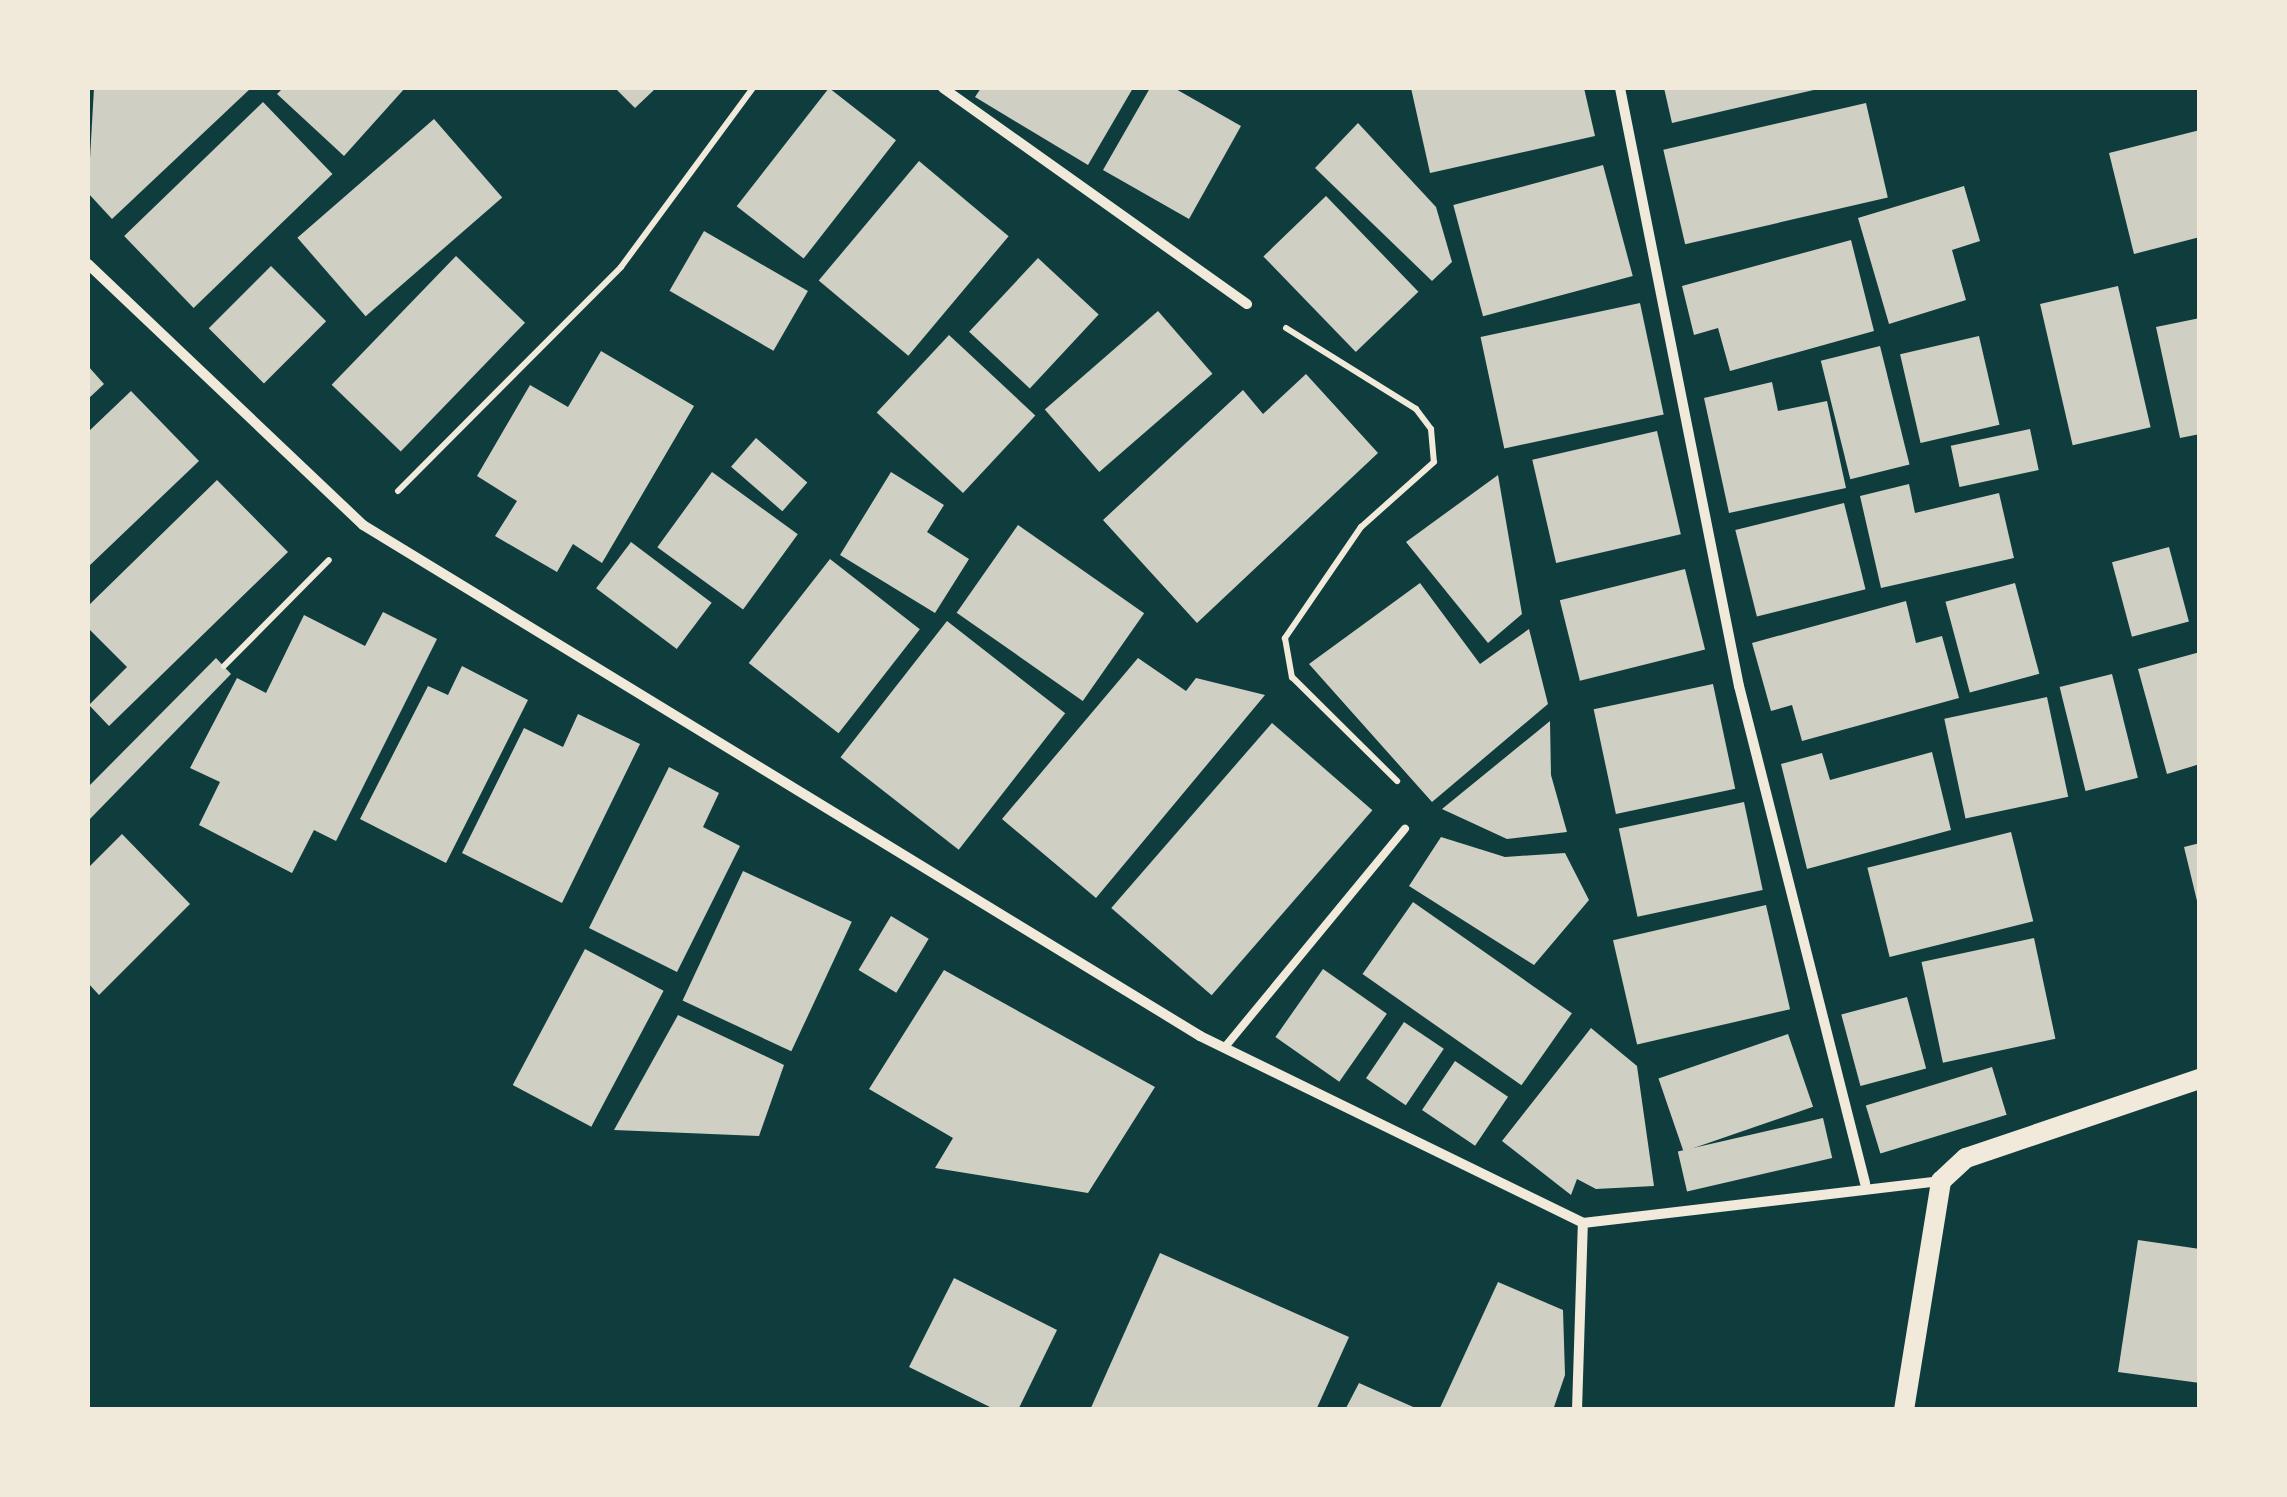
<!DOCTYPE html>
<html>
<head>
<meta charset="utf-8">
<style>
  body { margin:0 }
  #map { position:relative; width:2287px; height:1497px; overflow:hidden; background:#0f3d3e; font-family:"Roboto Condensed",sans-serif }
  div>[style] { position:absolute }
  .building>* { inset:0; background:#cfcfc3; transform-origin:0 0 }
  .path>* { height:6px; margin:-3px; padding:0 3px; transform-origin:3px; border-radius:3px; background:#f1e9da }
  .service>* { height:8px; margin:-4px; padding:0 4px; transform-origin:4px; border-radius:4px; background:#f1e9da }
  .minor>* { height:10px; margin:-5px; padding:0 5px; transform-origin:5px; border-radius:5px; background:#f1e9da }
  .secondary>* { height:20px; margin:-10px; padding:0 10px; transform-origin:10px; border-radius:10px; background:#f1e9da }
  span { translate:-50% -50%; white-space:nowrap; text-align:center; line-height:1.15; -webkit-text-stroke:10px #f1e9da; paint-order:stroke }
  .frame { position:absolute; inset:0; border:90px solid #f1e9da; pointer-events:none }
</style>
</head>
<body>
<div id="map">
  <div class="building">
    <div style="clip-path:polygon(94px 88px,251px 88px,112px 219px,88px 193px)"></div>
    <div style="clip-path:polygon(283px 88px,405px 88px,344px 156px,277px 94px)"></div>
    <div style="clip-path:polygon(615px 88px,656px 88px,635px 108px)"></div>
    <div style="left:829px;top:88px;width:85px;height:150px;rotate:38deg"></div>
    <div style="clip-path:polygon(981px 88px,1133px 88px,1088px 165px,975px 97px)"></div>
    <div style="clip-path:polygon(1150px 88px,1174px 88px,1241px 126px,1189px 219px,1103px 170px)"></div>
    <div style="clip-path:polygon(1411px 88px,1584px 88px,1595px 136px,1430px 173px)"></div>
    <div style="clip-path:polygon(1664px 88px,1818px 88px,1818px 89px,1672px 123px)"></div>
    <div style="left:263px;top:102px;width:100px;height:193px;rotate:46deg"></div>
    <div style="left:1866px;top:103px;width:97px;height:208px;rotate:77deg"></div>
    <div style="left:434px;top:119px;width:104px;height:181px;rotate:49deg"></div>
    <div style="clip-path:polygon(1358px 123px,1436px 207px,1452px 262px,1432px 281px,1315px 168px)"></div>
    <div style="clip-path:polygon(2200px 130px,2200px 237px,2134px 254px,2109px 153px)"></div>
    <div style="left:919px;top:161px;width:117px;height:156px;rotate:40deg"></div>
    <div style="left:1603px;top:165px;width:115px;height:155px;rotate:75deg"></div>
    <div style="clip-path:polygon(1964px 186px,1980px 241px,1952px 250px,1966px 300px,1889px 324px,1858px 218px)"></div>
    <div style="left:1326px;top:196px;width:133px;height:87px;rotate:46deg"></div>
    <div style="left:704px;top:231px;width:120px;height:69px;rotate:30deg"></div>
    <div style="clip-path:polygon(1851px 240px,1874px 331px,1730px 371px,1718px 328px,1694px 335px,1682px 286px)"></div>
    <div style="left:456px;top:256px;width:96px;height:179px;rotate:44deg"></div>
    <div style="left:1038px;top:258px;width:83px;height:101px;rotate:43deg"></div>
    <div style="left:271px;top:266px;width:78px;height:88px;rotate:45deg"></div>
    <div style="left:2118px;top:286px;width:145px;height:80px;rotate:77deg"></div>
    <div style="left:1640px;top:303px;width:114px;height:163px;rotate:78deg"></div>
    <div style="left:1158px;top:311px;width:83px;height:150px;rotate:49deg"></div>
    <div style="clip-path:polygon(2200px 318px,2200px 434px,2180px 438px,2156px 327px)"></div>
    <div style="left:949px;top:335px;width:118px;height:106px;rotate:43deg"></div>
    <div style="left:1979px;top:336px;width:91px;height:81px;rotate:77deg"></div>
    <div style="left:1880px;top:346px;width:122px;height:61px;rotate:76deg"></div>
    <div style="clip-path:polygon(601px 351px,694px 406px,602px 563px,573px 544px,557px 572px,495px 536px,517px 501px,477px 476px,530px 385px,568px 407px)"></div>
    <div style="clip-path:polygon(88px 366px,104px 384px,88px 399px)"></div>
    <div style="clip-path:polygon(1306px 374px,1378px 453px,1197px 623px,1103px 520px,1243px 390px,1263px 414px)"></div>
    <div style="clip-path:polygon(1772px 382px,1778px 411px,1827px 401px,1846px 488px,1729px 513px,1704px 398px)"></div>
    <div style="clip-path:polygon(131px 391px,199px 461px,88px 567px,88px 432px)"></div>
    <div style="left:2030px;top:429px;width:42px;height:81px;rotate:78deg"></div>
    <div style="left:1657px;top:431px;width:106px;height:128px;rotate:77deg"></div>
    <div style="left:756px;top:438px;width:68px;height:38px;rotate:41deg"></div>
    <div style="left:712px;top:472px;width:106px;height:93px;rotate:36deg"></div>
    <div style="clip-path:polygon(891px 472px,944px 505px,927px 532px,969px 559px,935px 613px,840px 555px)"></div>
    <div style="clip-path:polygon(1498px 475px,1522px 614px,1488px 643px,1406px 542px)"></div>
    <div style="clip-path:polygon(217px 480px,288px 552px,109px 726px,89px 705px,127px 667px,88px 628px,88px 606px)"></div>
    <div style="clip-path:polygon(1909px 484px,1915px 513px,1999px 493px,2014px 558px,1881px 588px,1860px 496px)"></div>
    <div style="left:1844px;top:503px;width:89px;height:112px;rotate:76deg"></div>
    <div style="left:1018px;top:525px;width:154px;height:107px;rotate:35deg"></div>
    <div style="left:631px;top:542px;width:101px;height:58px;rotate:37deg"></div>
    <div style="left:2169px;top:547px;width:77px;height:59px;rotate:75deg"></div>
    <div style="left:830px;top:559px;width:114px;height:132px;rotate:38deg"></div>
    <div style="left:1685px;top:569px;width:83px;height:129px;rotate:76deg"></div>
    <div style="clip-path:polygon(1420px 583px,1480px 664px,1529px 629px,1548px 704px,1432px 802px,1309px 664px)"></div>
    <div style="left:2015px;top:583px;width:94px;height:72px;rotate:75deg"></div>
    <div style="clip-path:polygon(1906px 601px,1916px 643px,1942px 636px,1959px 698px,1802px 741px,1792px 705px,1771px 711px,1752px 643px)"></div>
    <div style="clip-path:polygon(383px 612px,437px 639px,336px 841px,314px 830px,292px 873px,199px 825px,220px 782px,190px 768px,237px 678px,266px 693px,304px 615px,365px 646px)"></div>
    <div style="left:947px;top:621px;width:150px;height:173px;rotate:38deg"></div>
    <div style="clip-path:polygon(2200px 652px,2200px 764px,2167px 774px,2138px 669px)"></div>
    <div style="clip-path:polygon(216px 658px,231px 674px,88px 821px,88px 787px)"></div>
    <div style="clip-path:polygon(1138px 658px,1186px 691px,1196px 678px,1265px 695px,1096px 898px,1002px 819px)"></div>
    <div style="clip-path:polygon(462px 666px,528px 700px,446px 863px,360px 819px,428px 686px,448px 695px)"></div>
    <div style="left:2112px;top:674px;width:107px;height:54px;rotate:76deg"></div>
    <div style="left:1713px;top:684px;width:107px;height:122px;rotate:78deg"></div>
    <div style="left:2047px;top:697px;width:102px;height:105px;rotate:78deg"></div>
    <div style="clip-path:polygon(578px 714px,640px 744px,562px 903px,462px 853px,524px 728px,563px 747px)"></div>
    <div style="clip-path:polygon(1550px 721px,1551px 775px,1567px 832px,1507px 839px,1442px 809px)"></div>
    <div style="left:1272px;top:723px;width:133px;height:245px;rotate:41deg"></div>
    <div style="clip-path:polygon(1932px 752px,1951px 830px,1807px 869px,1781px 764px,1822px 753px,1830px 780px)"></div>
    <div style="clip-path:polygon(669px 767px,719px 793px,703px 827px,740px 846px,677px 972px,589px 928px)"></div>
    <div style="left:1744px;top:802px;width:90px;height:128px;rotate:78deg"></div>
    <div style="left:2011px;top:832px;width:92px;height:148px;rotate:76deg"></div>
    <div style="clip-path:polygon(122px 834px,190px 904px,99px 995px,88px 983px,88px 868px)"></div>
    <div style="clip-path:polygon(1441px 837px,1505px 857px,1565px 853px,1589px 900px,1534px 965px,1409px 886px)"></div>
    <div style="clip-path:polygon(2200px 843px,2200px 905px,2198px 905px,2184px 847px)"></div>
    <div style="left:743px;top:871px;width:120px;height:143px;rotate:25deg"></div>
    <div style="left:1413px;top:902px;width:194px;height:88px;rotate:35deg"></div>
    <div style="left:1766px;top:905px;width:107px;height:157px;rotate:77deg"></div>
    <div style="left:891px;top:916px;width:44px;height:63px;rotate:31deg"></div>
    <div style="left:2034px;top:938px;width:103px;height:115px;rotate:78deg"></div>
    <div style="left:585px;top:949px;width:89px;height:154px;rotate:28deg"></div>
    <div style="left:1323px;top:969px;width:78px;height:83px;rotate:35deg"></div>
    <div style="clip-path:polygon(944px 970px,1155px 1087px,1088px 1193px,935px 1168px,953px 1138px,869px 1089px)"></div>
    <div style="left:1907px;top:997px;width:74px;height:68px;rotate:75deg"></div>
    <div style="clip-path:polygon(678px 1015px,784px 1065px,759px 1136px,614px 1130px)"></div>
    <div style="left:1404px;top:1022px;width:48px;height:68px;rotate:34deg"></div>
    <div style="clip-path:polygon(1591px 1028px,1637px 1066px,1654px 1186px,1596px 1189px,1577px 1179px,1571px 1195px,1502px 1141px)"></div>
    <div style="left:1788px;top:1034px;width:77px;height:137px;rotate:71deg"></div>
    <div style="left:1455px;top:1061px;width:64px;height:59px;rotate:34deg"></div>
    <div style="left:1992px;top:1067px;width:50px;height:132px;rotate:73deg"></div>
    <div style="left:1823px;top:1118px;width:41px;height:149px;rotate:77deg"></div>
    <div style="clip-path:polygon(2138px 1240px,2200px 1249px,2200px 1383px,2118px 1372px)"></div>
    <div style="clip-path:polygon(1160px 1253px,1349px 1337px,1316px 1410px,1090px 1410px)"></div>
    <div style="clip-path:polygon(954px 1278px,1057px 1330px,1018px 1410px,996px 1410px,909px 1367px)"></div>
    <div style="clip-path:polygon(1498px 1282px,1563px 1310px,1565px 1375px,1553px 1410px,1439px 1410px)"></div>
    <div style="clip-path:polygon(1359px 1383px,1420px 1410px,1345px 1410px)"></div>
  </div>
  <div class="path">
    <div style="left:1286px;top:328px;width:153px;rotate:31.9deg"></div>
    <div style="left:1416px;top:409px;width:25px;rotate:53deg"></div>
    <div style="left:1431px;top:429px;width:33px;rotate:85deg"></div>
    <div style="left:1434px;top:462px;width:98px;rotate:138.3deg"></div>
    <div style="left:1361px;top:527px;width:135px;rotate:124.4deg"></div>
    <div style="left:1285px;top:638px;width:40px;rotate:80deg"></div>
    <div style="left:1292px;top:677px;width:148px;rotate:44.7deg"></div>
    <div style="left:398px;top:491px;width:316px;rotate:-45.1deg"></div>
    <div style="left:621px;top:267px;width:222px;rotate:-53.6deg"></div>
    <div style="left:224px;top:666px;width:149px;rotate:-45.3deg"></div>
  </div>
  <div class="service">
    <div style="left:1225px;top:1047px;width:283px;rotate:-50.5deg"></div>
  </div>
  <div class="minor">
    <div style="left:943px;top:88px;width:373px;rotate:35.4deg"></div>
    <div style="left:1620px;top:88px;width:610px;rotate:78.75deg"></div>
    <div style="left:1739px;top:686px;width:513px;rotate:75.77deg"></div>
    <div style="left:88px;top:264px;width:379px;rotate:43.5deg"></div>
    <div style="left:363px;top:525px;width:981px;rotate:31.4deg"></div>
    <div style="left:1200px;top:1036px;width:426px;rotate:26deg"></div>
    <div style="left:1583px;top:1223px;width:359px;rotate:-6.7deg"></div>
    <div style="left:1577px;top:1410px;width:187px;rotate:-88.2deg"></div>
  </div>
  <div class="secondary">
    <div style="left:1904px;top:1410px;width:232px;rotate:-80.8deg"></div>
    <div style="left:1941px;top:1181px;width:34px;rotate:-43deg"></div>
    <div style="left:1966px;top:1158px;width:247px;rotate:-18.7deg"></div>
  </div>
  <div class="frame"></div>
</div>
</body>
</html>
